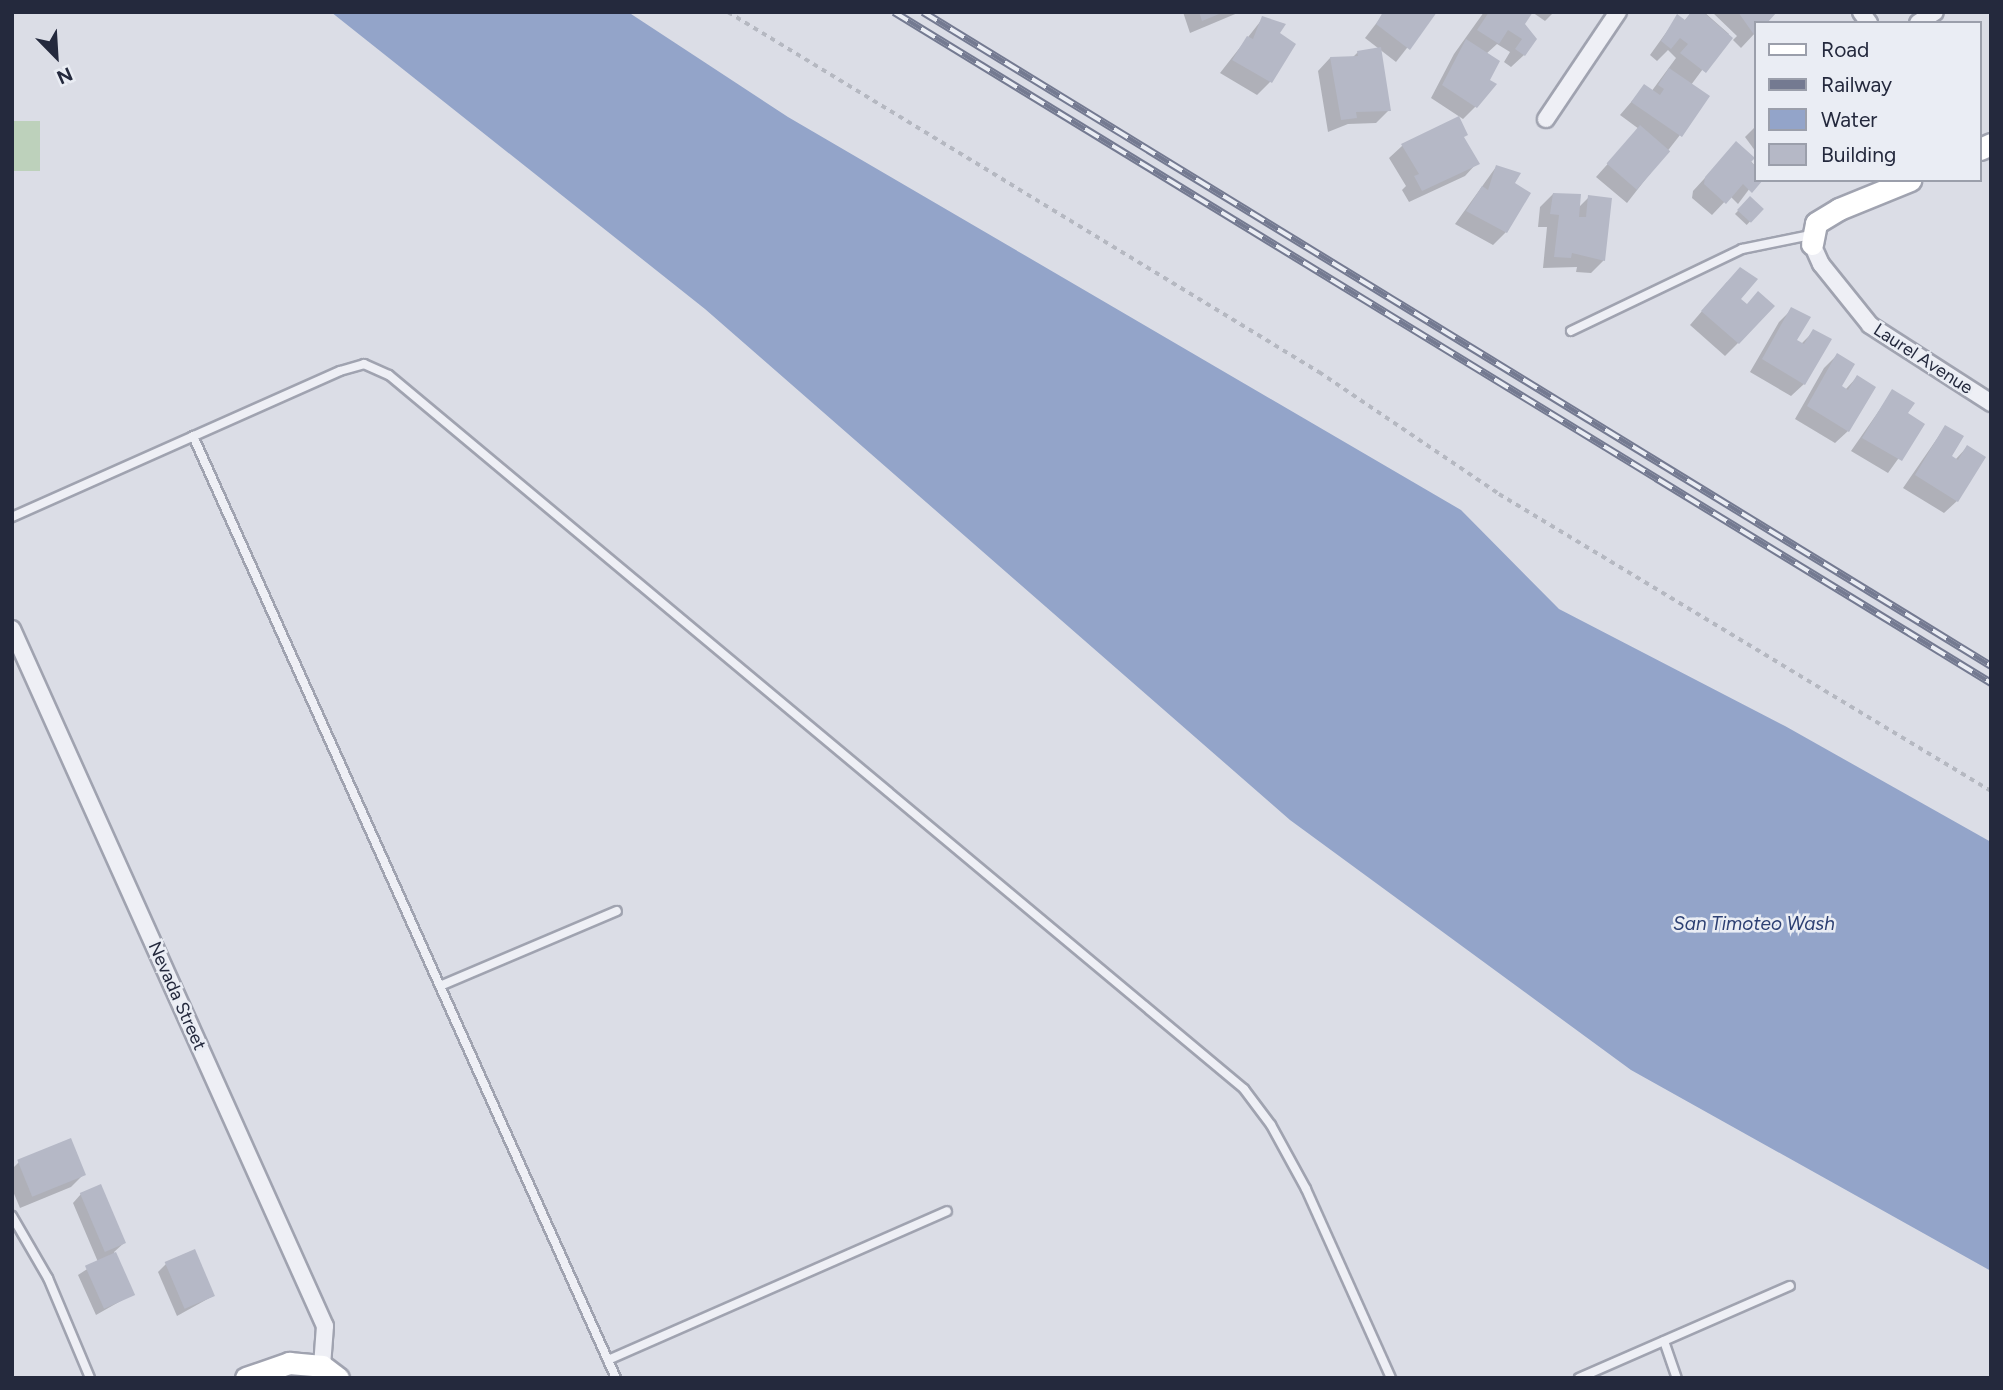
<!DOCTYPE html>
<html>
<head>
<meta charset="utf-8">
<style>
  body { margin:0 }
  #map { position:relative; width:2003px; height:1390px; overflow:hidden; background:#dbdde6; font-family:Figtree,sans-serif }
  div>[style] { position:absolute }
  .green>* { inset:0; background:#bdd1bb; transform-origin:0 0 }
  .water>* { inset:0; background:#93a4c9 }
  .shadow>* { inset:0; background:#0003; transform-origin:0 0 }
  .building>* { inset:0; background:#b5b8c6; transform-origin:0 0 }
  .path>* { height:3.5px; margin-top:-1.75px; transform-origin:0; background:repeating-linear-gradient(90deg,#b5b8c1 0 5px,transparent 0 10px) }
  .roads { filter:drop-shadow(2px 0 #a0a3b0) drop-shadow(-2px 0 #a0a3b0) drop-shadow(0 2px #a0a3b0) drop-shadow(0 -2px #a0a3b0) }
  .lane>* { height:8px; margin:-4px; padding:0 4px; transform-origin:4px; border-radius:4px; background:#eeeff5 }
  .street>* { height:16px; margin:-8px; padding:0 8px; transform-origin:8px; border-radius:8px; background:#eeeff5 }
  .secondary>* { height:21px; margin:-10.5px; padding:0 10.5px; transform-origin:10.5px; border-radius:10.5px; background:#fff }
  .rail>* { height:8px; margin-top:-4px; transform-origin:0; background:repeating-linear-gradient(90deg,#eaedf4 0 16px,#747a91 0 32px); box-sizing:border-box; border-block:2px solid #747a91 }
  span { translate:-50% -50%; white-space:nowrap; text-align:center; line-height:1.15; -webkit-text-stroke:5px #eaedf4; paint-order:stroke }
  .street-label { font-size:18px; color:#24293d }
  .water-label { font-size:19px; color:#2d4073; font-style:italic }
  .frame { position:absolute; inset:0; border:14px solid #24293d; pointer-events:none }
  .legend { position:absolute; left:1754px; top:21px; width:228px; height:161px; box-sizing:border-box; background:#eaedf4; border:2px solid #9b9fab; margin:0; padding:9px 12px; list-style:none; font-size:21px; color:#24293d }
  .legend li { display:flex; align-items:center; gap:14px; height:35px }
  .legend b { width:35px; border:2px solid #9b9fab }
  .north { position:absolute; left:21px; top:21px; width:70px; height:70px; -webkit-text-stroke:5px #eaedf4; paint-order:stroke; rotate:156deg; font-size:19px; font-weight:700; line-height:28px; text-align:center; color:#24293d }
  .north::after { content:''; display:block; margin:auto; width:24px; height:32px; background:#24293d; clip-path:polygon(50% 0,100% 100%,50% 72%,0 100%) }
</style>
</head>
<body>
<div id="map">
  <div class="green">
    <div style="left:12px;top:121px;width:28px;height:50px"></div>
  </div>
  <div class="water">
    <div style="clip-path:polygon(331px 12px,628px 12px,788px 117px,1461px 510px,1559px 609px,1785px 726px,1991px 842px,1991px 1271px,1631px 1070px,1290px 820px,705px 309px)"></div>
  </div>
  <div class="shadow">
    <div style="clip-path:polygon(1183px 12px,1240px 12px,1190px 33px)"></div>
    <div style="clip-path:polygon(1385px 12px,1435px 12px,1396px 62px,1365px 38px)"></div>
    <div style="clip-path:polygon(1484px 12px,1531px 12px,1523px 24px,1524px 55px,1511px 67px,1504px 62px,1510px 52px,1497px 44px,1486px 54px,1476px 106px,1463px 119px,1431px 98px,1454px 54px)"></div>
    <div style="clip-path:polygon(1532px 12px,1554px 12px,1545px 21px)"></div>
    <div style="clip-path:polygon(1692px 12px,1704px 12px,1729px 34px,1691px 85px,1680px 135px,1627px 203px,1596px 177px,1639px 129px,1620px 115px,1644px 87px,1651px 92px,1676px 58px,1668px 50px,1657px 61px,1650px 55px,1678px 16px,1684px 21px)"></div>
    <div style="clip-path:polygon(1712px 12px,1775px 12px,1756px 23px,1756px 32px,1741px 48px,1733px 40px,1737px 36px)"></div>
    <div style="clip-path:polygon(1263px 18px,1284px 24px,1277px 34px,1270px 82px,1257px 95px,1220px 73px)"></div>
    <div style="clip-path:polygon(1358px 52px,1389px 110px,1376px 123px,1348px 124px,1328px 132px,1318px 71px,1330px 58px,1352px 58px)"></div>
    <div style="clip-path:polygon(1458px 119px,1462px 138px,1477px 163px,1465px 176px,1409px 202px,1402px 190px,1406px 186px,1389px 158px,1402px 146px)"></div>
    <div style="clip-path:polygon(1756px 126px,1756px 152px,1745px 137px)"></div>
    <div style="clip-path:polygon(1736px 144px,1756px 167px,1756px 180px,1738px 204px,1730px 196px,1712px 215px,1692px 198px,1693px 191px)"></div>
    <div style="clip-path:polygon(1496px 167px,1518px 174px,1512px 183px,1506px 232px,1493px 245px,1455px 224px)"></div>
    <div style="clip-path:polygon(1553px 194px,1578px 208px,1589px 197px,1604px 260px,1591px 273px,1576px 272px,1577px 267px,1543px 268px,1547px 227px,1538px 227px,1540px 207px)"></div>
    <div style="left:1750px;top:198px;width:16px;height:22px;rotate:43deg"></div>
    <div style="clip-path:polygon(1727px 282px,1746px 306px,1738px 343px,1725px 356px,1690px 325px)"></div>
    <div style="clip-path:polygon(1792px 309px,1795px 340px,1801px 344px,1814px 331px,1804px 384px,1791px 396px,1750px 372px,1779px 322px)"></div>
    <div style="clip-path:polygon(1837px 355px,1840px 387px,1845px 390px,1857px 377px,1848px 431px,1835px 443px,1795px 419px,1824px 368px)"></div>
    <div style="clip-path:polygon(1892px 392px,1906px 414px,1923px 424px,1888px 473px,1851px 451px)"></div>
    <div style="clip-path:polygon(1945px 427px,1950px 457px,1955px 460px,1967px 447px,1957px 501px,1944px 513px,1903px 488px)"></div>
    <div style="clip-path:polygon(19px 1162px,84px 1174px,71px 1187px,20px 1208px,12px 1189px,12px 1169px)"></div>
    <div style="clip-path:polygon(81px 1194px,124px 1243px,114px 1252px,133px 1294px,96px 1315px,78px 1275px,98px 1262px,73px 1203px)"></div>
    <div style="clip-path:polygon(166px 1264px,213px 1296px,177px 1316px,158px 1272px)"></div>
  </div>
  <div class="building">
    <div style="clip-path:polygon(1199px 12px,1224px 12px,1202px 21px)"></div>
    <div style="clip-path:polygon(1383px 12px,1437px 12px,1410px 50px,1376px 24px)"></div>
    <div style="clip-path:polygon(1489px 12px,1533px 12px,1525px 24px,1537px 39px,1525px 56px,1515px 49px,1522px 39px,1508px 30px,1499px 44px,1477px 30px)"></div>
    <div style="clip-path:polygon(1691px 12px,1703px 12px,1733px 38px,1706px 73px,1680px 53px,1688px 44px,1680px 38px,1671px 49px,1661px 41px,1677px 14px,1685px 20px)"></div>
    <div style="clip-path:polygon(1738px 12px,1777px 12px,1767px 23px,1756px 23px,1755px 36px)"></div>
    <div style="clip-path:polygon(1262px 16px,1286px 24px,1280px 33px,1296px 44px,1272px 83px,1232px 60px,1247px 36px,1253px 39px)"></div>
    <div style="clip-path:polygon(1466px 39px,1500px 61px,1490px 80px,1497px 84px,1477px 108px,1442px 85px)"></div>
    <div style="clip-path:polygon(1381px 47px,1391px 111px,1356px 112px,1357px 118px,1341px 120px,1330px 57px,1358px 56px,1357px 51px)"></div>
    <div style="clip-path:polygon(1669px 68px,1710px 96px,1682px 137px,1631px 102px,1644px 84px,1660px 95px,1664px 89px,1658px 85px)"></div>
    <div style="clip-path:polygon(1459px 116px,1468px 135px,1464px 137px,1480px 164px,1422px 191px,1414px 176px,1419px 174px,1401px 144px)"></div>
    <div style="left:1640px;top:125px;width:40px;height:51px;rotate:41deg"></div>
    <div style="clip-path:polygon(1736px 141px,1755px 158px,1751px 162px,1756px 167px,1756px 180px,1763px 180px,1752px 193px,1743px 184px,1726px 204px,1704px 184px,1705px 177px)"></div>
    <div style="clip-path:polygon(1496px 165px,1521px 173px,1515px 183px,1531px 193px,1507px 233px,1466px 211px,1482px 186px,1488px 190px)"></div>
    <div style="clip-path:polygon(1553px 193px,1581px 194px,1579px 217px,1586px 217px,1588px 195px,1612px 198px,1605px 261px,1572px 253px,1571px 258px,1554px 257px,1559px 215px,1550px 214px)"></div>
    <div style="left:1750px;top:196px;width:19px;height:19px;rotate:43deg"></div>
    <div style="clip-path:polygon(1740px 267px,1758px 279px,1741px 299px,1747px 304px,1758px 291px,1775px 306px,1739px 344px,1701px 311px)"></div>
    <div style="clip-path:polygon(1791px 307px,1811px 317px,1797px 340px,1804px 344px,1813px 329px,1832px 339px,1805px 385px,1762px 359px)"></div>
    <div style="clip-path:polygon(1837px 353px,1855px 364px,1842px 386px,1848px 390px,1857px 375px,1876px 387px,1849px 432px,1807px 406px)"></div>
    <div style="clip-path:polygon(1892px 389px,1915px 403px,1908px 413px,1925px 424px,1902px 461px,1862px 438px)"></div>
    <div style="clip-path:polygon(1945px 425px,1964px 436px,1952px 456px,1958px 460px,1967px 445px,1986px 457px,1958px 502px,1915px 475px)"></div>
    <div style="left:71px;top:1138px;width:40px;height:58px;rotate:68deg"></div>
    <div style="left:101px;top:1184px;width:64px;height:23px;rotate:67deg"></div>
    <div style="left:195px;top:1249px;width:51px;height:33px;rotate:67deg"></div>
    <div style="left:116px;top:1252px;width:47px;height:34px;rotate:66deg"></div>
  </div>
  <div class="path">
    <div style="left:728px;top:12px;width:692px;rotate:31.35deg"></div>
    <div style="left:1319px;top:372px;width:217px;rotate:34.1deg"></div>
    <div style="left:1499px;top:494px;width:575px;rotate:31.12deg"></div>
  </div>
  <div class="roads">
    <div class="lane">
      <div style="left:1571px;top:331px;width:190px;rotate:-25.6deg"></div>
      <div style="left:1742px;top:249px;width:70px;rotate:-11.5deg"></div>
      <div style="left:193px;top:436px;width:1033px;rotate:65.82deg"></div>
      <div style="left:12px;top:517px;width:359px;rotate:-24deg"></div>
      <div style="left:340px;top:371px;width:25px;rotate:-16deg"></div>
      <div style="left:364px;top:364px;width:27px;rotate:24deg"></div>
      <div style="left:389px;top:375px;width:1114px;rotate:39.86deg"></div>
      <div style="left:1244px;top:1089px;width:45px;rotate:53.1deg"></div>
      <div style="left:1271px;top:1125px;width:73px;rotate:61.3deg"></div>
      <div style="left:1306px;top:1189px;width:207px;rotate:65.8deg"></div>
      <div style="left:440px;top:986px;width:192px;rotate:-23deg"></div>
      <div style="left:12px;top:1216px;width:72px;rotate:59.9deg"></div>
      <div style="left:48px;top:1278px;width:108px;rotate:67.2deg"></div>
      <div style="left:1664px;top:1341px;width:39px;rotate:71deg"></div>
      <div style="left:608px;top:1360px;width:370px;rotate:-23.7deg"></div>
      <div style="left:1579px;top:1378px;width:230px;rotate:-23.6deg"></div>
    </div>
    <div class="street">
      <div style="left:1861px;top:12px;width:14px;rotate:54deg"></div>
      <div style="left:1918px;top:23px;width:20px;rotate:-33deg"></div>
      <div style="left:1546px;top:119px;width:129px;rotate:-56.1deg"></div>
      <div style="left:1812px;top:244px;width:22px;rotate:66deg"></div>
      <div style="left:1821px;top:264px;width:78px;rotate:51.2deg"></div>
      <div style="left:1870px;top:325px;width:144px;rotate:32.8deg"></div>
      <div style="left:12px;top:629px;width:764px;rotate:65.82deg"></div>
      <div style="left:325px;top:1326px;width:40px;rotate:94.3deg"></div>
    </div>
    <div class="secondary">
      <div style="left:1980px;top:149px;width:12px;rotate:-24deg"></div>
      <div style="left:1812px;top:244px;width:21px;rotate:-79deg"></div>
      <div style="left:1816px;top:223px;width:27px;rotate:-31deg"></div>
      <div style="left:1839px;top:209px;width:77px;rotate:-22.2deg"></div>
      <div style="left:246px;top:1378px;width:46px;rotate:-19.2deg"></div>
      <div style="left:289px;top:1363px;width:33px;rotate:5deg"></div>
      <div style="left:322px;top:1366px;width:20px;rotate:37deg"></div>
    </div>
  </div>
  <div class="rail">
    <div style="left:894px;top:12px;width:1286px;rotate:31.45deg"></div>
    <div style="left:923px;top:12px;width:1252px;rotate:31.48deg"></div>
  </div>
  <div class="street-label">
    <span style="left:1923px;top:359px;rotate:33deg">Laurel Avenue</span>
    <span style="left:177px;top:996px;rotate:66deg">Nevada Street</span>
  </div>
  <div class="water-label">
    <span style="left:1754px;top:924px">San Timoteo Wash</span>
  </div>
  <div class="frame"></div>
  <ul class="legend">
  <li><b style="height:9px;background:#fff"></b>Road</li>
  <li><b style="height:9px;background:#747a91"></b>Railway</li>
  <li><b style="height:19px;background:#93a4c9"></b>Water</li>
  <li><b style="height:19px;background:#b5b8c6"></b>Building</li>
  </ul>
  <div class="north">N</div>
</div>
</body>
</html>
